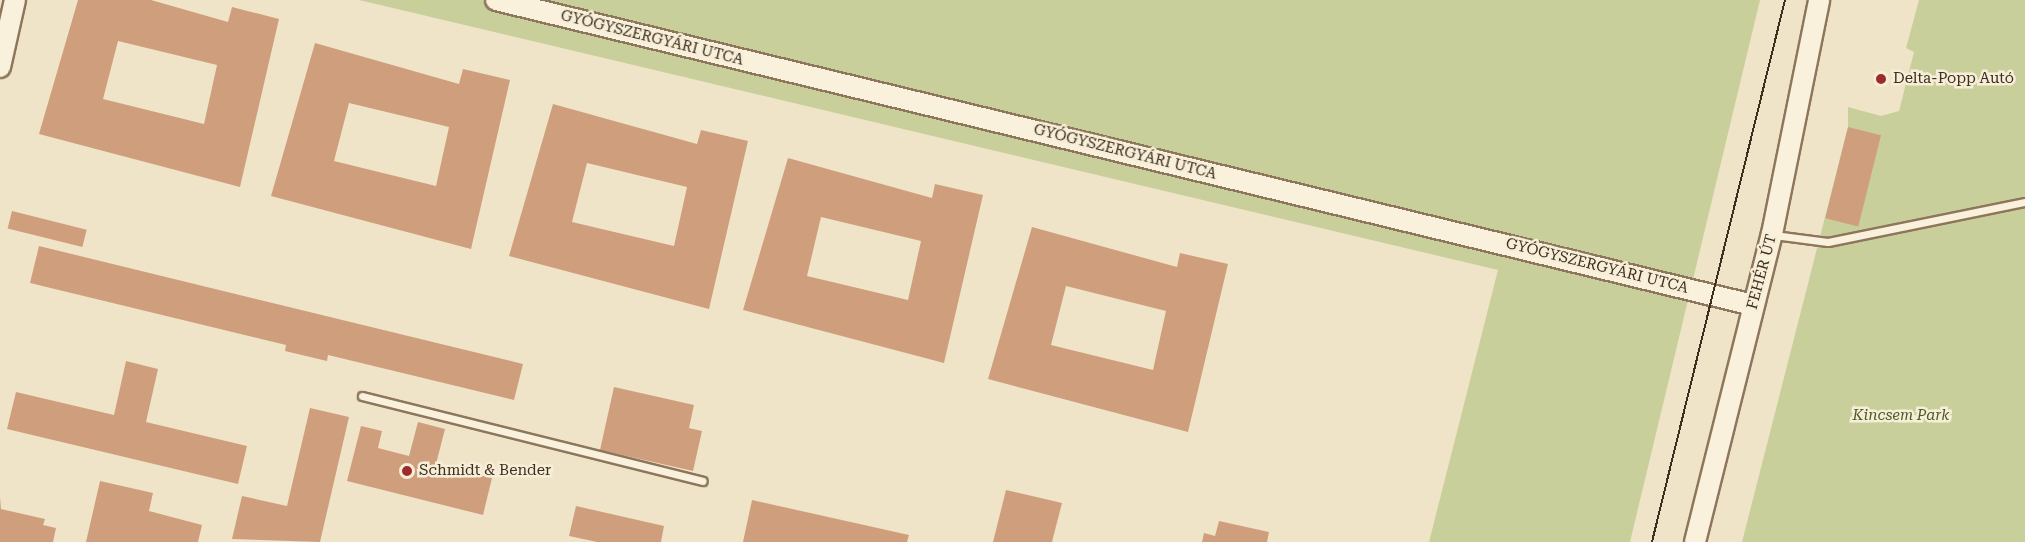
<!DOCTYPE html>
<html>
<head>
<meta charset="utf-8">
<style>
  body { margin:0 }
  #map { position:relative; width:2025px; height:542px; overflow:hidden; background:#f0e4c8; font-family:"Roboto Serif",serif }
  div>[style] { position:absolute }
  .green>* { inset:0; background:#c9cf9b }
  .building>* { inset:0; background:#cf9f7d; transform-origin:0 0 }
  .roads { filter:drop-shadow(2px 0 #8d765c) drop-shadow(-2px 0 #8d765c) drop-shadow(0 2px #8d765c) drop-shadow(0 -2px #8d765c) }
  .lane>* { height:7px; margin:-3.5px; padding:0 3.5px; transform-origin:3.5px; border-radius:3.5px; background:#faf1dc }
  .secondary>* { height:20px; margin:-10px; padding:0 10px; transform-origin:10px; border-radius:10px; background:#faf1dc }
  .tram>* { height:1.5px; margin:-0.75px; padding:0 0.75px; transform-origin:0.75px; border-radius:0.75px; background:#3d2e20 }
  .dots>* { width:16px; height:16px; translate:-50% -50%; box-sizing:border-box; border:3px solid #f7eed8; border-radius:50% }
  span { translate:-50% -50%; white-space:nowrap; text-align:center; line-height:1.15; -webkit-text-stroke:5px #f7eed8; paint-order:stroke }
  .street-label { font-size:15px; color:#3d2e20 }
  .poi-label { font-size:15px; color:#3d2e20 }
  .left { translate:0 -50%; text-align:left }
  .park-label { font-size:15px; color:#4d5a26; font-style:italic }
</style>
</head>
<body>
<div id="map">
  <div class="green">
    <div style="clip-path:polygon(359px 0,1760px 0,1630px 542px,1429px 542px,1498px 270px)"></div>
    <div style="clip-path:polygon(1919px 0,2025px 0,2025px 542px,1742px 542px,1848px 127px,1848px 107px,1881px 116px,1899px 111px,1914px 52px,1906px 48px)"></div>
  </div>
  <div class="building">
    <div style="clip-path:polygon(evenodd,78px 0,151px 0,228px 22px,232px 7px,279px 19px,240px 187px,39px 134px,78px 0,118px 41px,217px 65px,204px 124px,103px 99px,118px 41px)"></div>
    <div style="clip-path:polygon(evenodd,315px 43px,459px 84px,463px 69px,510px 80px,471px 249px,271px 196px,315px 43px,349px 103px,449px 127px,436px 186px,334px 161px,349px 103px)"></div>
    <div style="clip-path:polygon(evenodd,553px 104px,697px 144px,701px 130px,748px 141px,709px 309px,509px 256px,553px 104px,587px 163px,687px 187px,674px 246px,572px 222px,587px 163px)"></div>
    <div style="left:1848px;top:127px;width:34px;height:94px;rotate:14deg"></div>
    <div style="clip-path:polygon(evenodd,788px 158px,932px 198px,935px 184px,983px 195px,944px 363px,743px 310px,788px 158px,821px 217px,921px 241px,908px 300px,807px 276px,821px 217px)"></div>
    <div style="left:12px;top:211px;width:77px;height:18px;rotate:14deg"></div>
    <div style="clip-path:polygon(evenodd,1032px 227px,1177px 267px,1180px 253px,1228px 264px,1188px 432px,988px 379px,1032px 227px,1066px 286px,1166px 311px,1153px 370px,1051px 345px,1066px 286px)"></div>
    <div style="clip-path:polygon(39px 246px,523px 364px,514px 400px,328px 355px,327px 361px,285px 351px,286px 345px,30px 283px)"></div>
    <div style="clip-path:polygon(126px 361px,158px 369px,146px 422px,247px 446px,238px 484px,7px 429px,16px 392px,114px 415px)"></div>
    <div style="clip-path:polygon(614px 387px,694px 405px,689px 428px,702px 431px,693px 471px,600px 450px)"></div>
    <div style="clip-path:polygon(310px 408px,349px 417px,320px 542px,232px 539px,242px 496px,287px 506px)"></div>
    <div style="clip-path:polygon(418px 422px,445px 429px,436px 464px,492px 478px,483px 515px,347px 481px,361px 426px,382px 431px,378px 448px,409px 456px)"></div>
    <div style="clip-path:polygon(100px 481px,153px 493px,149px 511px,202px 525px,198px 542px,86px 542px)"></div>
    <div style="clip-path:polygon(1006px 490px,1062px 503px,1052px 542px,993px 542px)"></div>
    <div style="clip-path:polygon(0 497px,1px 509px,45px 519px,43px 525px,56px 528px,53px 542px,0 542px)"></div>
    <div style="clip-path:polygon(752px 500px,909px 535px,907px 542px,743px 542px)"></div>
    <div style="clip-path:polygon(576px 506px,664px 526px,661px 542px,597px 542px,569px 536px)"></div>
    <div style="clip-path:polygon(1219px 521px,1269px 532px,1267px 542px,1202px 542px,1204px 533px,1215px 536px)"></div>
  </div>
  <div class="roads">
    <div class="lane">
      <div style="left:1774px;top:235px;width:54px;rotate:7.4deg"></div>
      <div style="left:1828px;top:242px;width:201px;rotate:-11.5deg"></div>
      <div style="left:362px;top:396px;width:351px;rotate:14deg"></div>
    </div>
    <div class="secondary">
      <div style="left:496px;top:0;width:1293px;rotate:13.64deg"></div>
      <div style="left:0;top:67px;width:69px;rotate:-77.4deg"></div>
      <div style="left:1695px;top:542px;width:317px;rotate:-76deg"></div>
      <div style="left:1772px;top:234px;width:239px;rotate:-78.6deg"></div>
    </div>
  </div>
  <div class="tram">
    <div style="left:1652px;top:542px;width:558px;rotate:-76.21deg"></div>
  </div>
  <div class="dots">
    <div style="left:1881px;top:79px;background:#9e2a2b"></div>
    <div style="left:407px;top:471px;background:#9e2a2b"></div>
  </div>
  <div class="street-label">
    <span style="left:652px;top:38px;rotate:14deg">GYÓGYSZERGYÁRI UTCA</span>
    <span style="left:1125px;top:152px;rotate:14deg">GYÓGYSZERGYÁRI UTCA</span>
    <span style="left:1597px;top:266px;rotate:14deg">GYÓGYSZERGYÁRI UTCA</span>
    <span style="left:1762px;top:272px;rotate:-75deg">FEHÉR ÚT</span>
  </div>
  <div class="poi-label">
    <span class="left" style="left:1893px;top:79px">Delta-Popp Autó</span>
    <span class="left" style="left:419px;top:471px">Schmidt &amp; Bender</span>
  </div>
  <div class="park-label">
    <span style="left:1901px;top:416px">Kincsem Park</span>
  </div>
</div>
</body>
</html>
